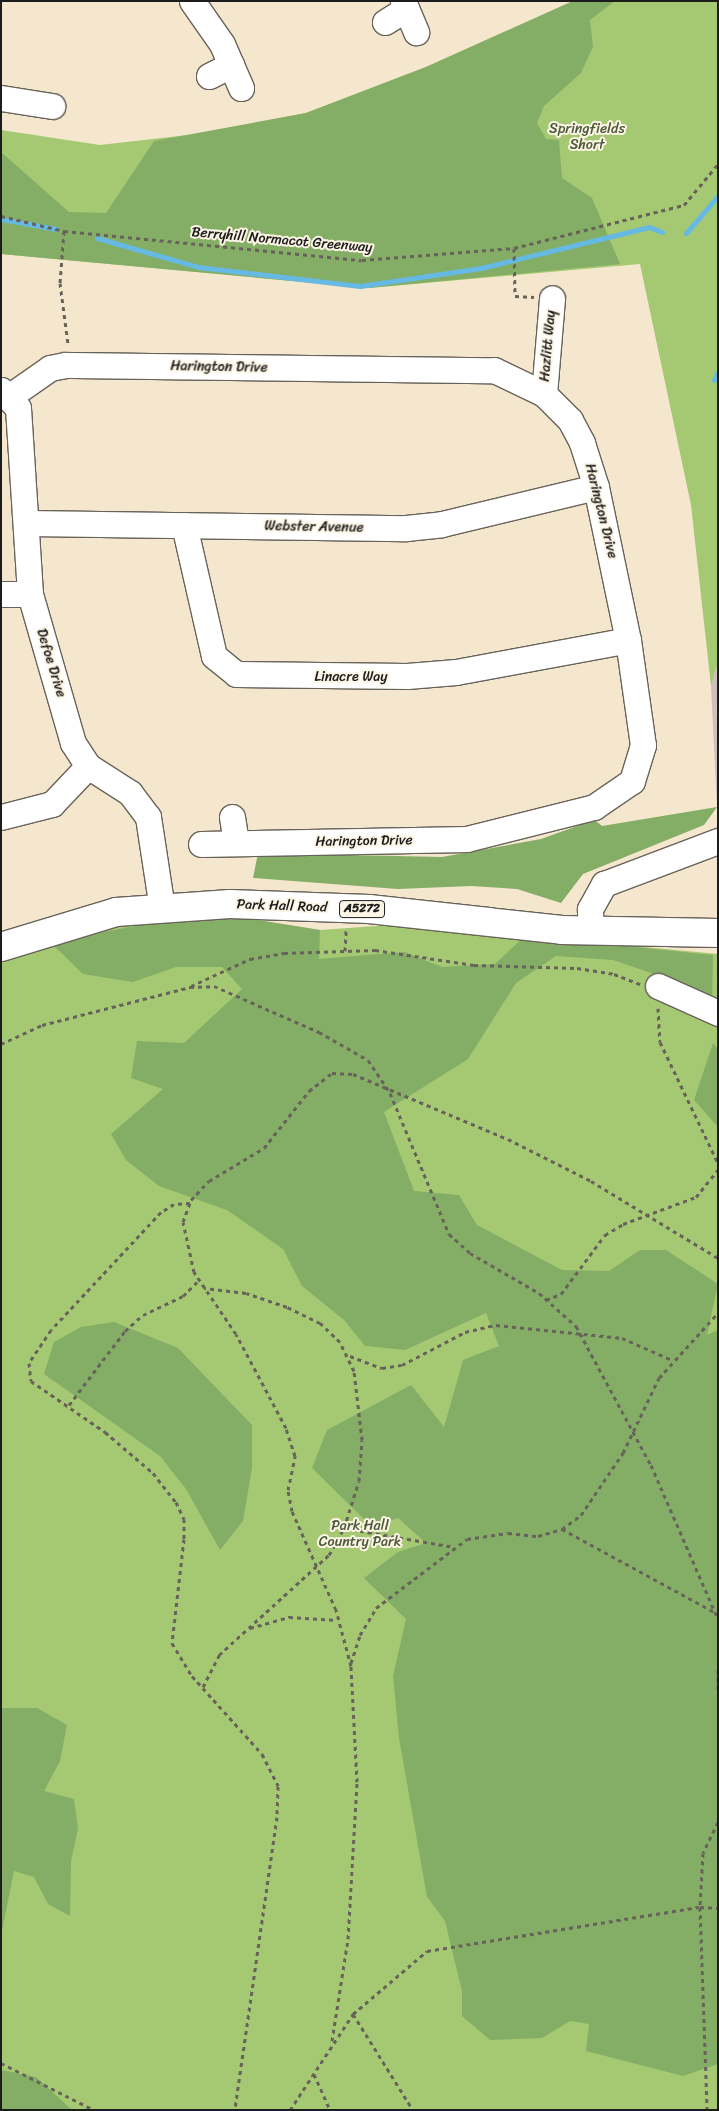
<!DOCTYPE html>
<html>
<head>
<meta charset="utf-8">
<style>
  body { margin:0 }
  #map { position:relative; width:719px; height:2111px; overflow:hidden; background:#f5e7cd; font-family:Sriracha,sans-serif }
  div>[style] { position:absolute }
  .industrial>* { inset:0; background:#d1bfbd }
  .green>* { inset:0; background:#a5c973 }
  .forest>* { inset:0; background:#84ad65 }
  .stream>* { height:5px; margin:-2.5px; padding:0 2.5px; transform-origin:2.5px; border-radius:2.5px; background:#66b9e2 }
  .path>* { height:3px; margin-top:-1.5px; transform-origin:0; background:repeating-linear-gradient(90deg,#68635a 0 4px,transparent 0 8px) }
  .roads { filter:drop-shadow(1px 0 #68635a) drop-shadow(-1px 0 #68635a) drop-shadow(0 1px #68635a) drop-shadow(0 -1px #68635a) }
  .minor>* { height:25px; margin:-12.5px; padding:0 12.5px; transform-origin:12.5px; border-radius:12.5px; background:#fff }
  .major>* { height:28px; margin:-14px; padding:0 14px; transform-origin:14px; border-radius:14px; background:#fff }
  span { translate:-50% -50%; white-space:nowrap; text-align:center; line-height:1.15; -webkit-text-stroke:4px #fcf5e5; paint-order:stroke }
  .shield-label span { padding:1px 4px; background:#fcf5e5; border:1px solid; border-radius:4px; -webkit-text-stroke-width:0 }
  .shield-label { font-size:12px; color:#1c1c1c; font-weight:700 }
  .park-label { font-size:14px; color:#4c593a }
  .street-label { font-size:14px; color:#1c1c1c }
  .frame { position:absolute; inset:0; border:2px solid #1c1c1c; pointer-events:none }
</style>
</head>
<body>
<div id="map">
  <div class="industrial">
    <div style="clip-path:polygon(718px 662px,718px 807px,717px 807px,711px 686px)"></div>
  </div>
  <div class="green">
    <div style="clip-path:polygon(573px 1px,718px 1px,718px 662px,711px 686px,691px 505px,640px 264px,369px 288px,1px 254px,1px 130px,100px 145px,205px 133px,306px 113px,426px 67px)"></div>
    <div style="clip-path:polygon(244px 918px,320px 930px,404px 924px,718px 954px,718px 2110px,1px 2110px,1px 959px,84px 932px,173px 919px)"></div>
  </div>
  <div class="forest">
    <div style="clip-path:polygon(573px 1px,615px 1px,590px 20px,593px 47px,581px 73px,544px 106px,537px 123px,546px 139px,559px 140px,562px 178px,592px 198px,620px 264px,369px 288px,1px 254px,1px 152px,69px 212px,106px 213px,154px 141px,306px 113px,426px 67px)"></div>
    <div style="clip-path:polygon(717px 807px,704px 825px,583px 874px,561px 903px,517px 889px,471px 886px,398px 889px,253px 878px,258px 853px,442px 857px,541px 839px,580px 825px,590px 816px,602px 826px)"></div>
    <div style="clip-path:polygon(244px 918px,320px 930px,319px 959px,404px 952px,442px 967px,495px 964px,525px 936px,713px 955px,712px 1002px,654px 974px,613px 960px,556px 956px,516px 983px,468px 1059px,384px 1112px,414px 1191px,459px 1195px,477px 1225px,562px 1270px,609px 1271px,640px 1250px,666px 1250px,718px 1284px,707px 1335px,718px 1330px,718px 2064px,683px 2076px,586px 2051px,589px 2024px,570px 2021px,542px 2038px,490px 2040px,462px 2016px,462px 1991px,445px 1921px,427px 1897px,399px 1738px,393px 1676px,406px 1619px,364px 1578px,398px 1552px,426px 1543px,398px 1518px,372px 1527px,312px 1468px,327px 1430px,411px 1385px,444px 1427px,463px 1360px,499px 1346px,486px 1313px,405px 1350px,365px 1346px,344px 1320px,302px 1286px,283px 1249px,227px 1210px,159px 1186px,126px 1160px,111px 1134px,163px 1089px,131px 1078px,137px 1041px,184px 1043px,242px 989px,222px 967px,176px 967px,133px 982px,83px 974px,50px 942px,173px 919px)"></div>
    <div style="clip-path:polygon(713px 1043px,718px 1049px,718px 1127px,694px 1100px)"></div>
    <div style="clip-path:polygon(114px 1322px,178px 1348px,252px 1425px,252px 1468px,243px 1521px,220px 1550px,186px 1489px,160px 1456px,44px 1374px,54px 1342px,81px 1327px)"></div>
    <div style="clip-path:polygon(1px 1708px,37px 1708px,67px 1725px,60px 1761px,44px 1791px,74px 1799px,78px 1829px,71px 1861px,70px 1916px,48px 1904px,34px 1877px,14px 1871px,1px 1936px)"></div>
    <div style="clip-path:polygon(1px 2070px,36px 2077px,72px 2110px,1px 2110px)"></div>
  </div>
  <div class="stream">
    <div style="left:1px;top:219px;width:56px;rotate:10.3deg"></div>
    <div style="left:686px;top:233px;width:49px;rotate:-49.1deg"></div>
    <div style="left:97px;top:238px;width:105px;rotate:16deg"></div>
    <div style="left:198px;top:267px;width:163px;rotate:6.7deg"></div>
    <div style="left:360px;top:286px;width:122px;rotate:-8.5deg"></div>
    <div style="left:481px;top:268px;width:173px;rotate:-13.7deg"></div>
    <div style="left:649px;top:227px;width:14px;rotate:21deg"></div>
    <div style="left:714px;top:380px;width:9px;rotate:-63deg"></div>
  </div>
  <div class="path">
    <div style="left:1px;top:216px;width:65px;rotate:13.4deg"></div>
    <div style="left:64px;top:231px;width:299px;rotate:5.6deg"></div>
    <div style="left:362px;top:260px;width:152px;rotate:-4.5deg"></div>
    <div style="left:514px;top:248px;width:175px;rotate:-14.2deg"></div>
    <div style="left:684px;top:205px;width:53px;rotate:-50.3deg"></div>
    <div style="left:64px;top:231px;width:52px;rotate:94.4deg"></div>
    <div style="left:60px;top:283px;width:62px;rotate:82.5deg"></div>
    <div style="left:514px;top:248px;width:48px;rotate:88.8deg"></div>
    <div style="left:515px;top:296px;width:19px;rotate:3deg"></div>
    <div style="left:345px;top:951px;width:22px;rotate:-87deg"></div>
    <div style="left:191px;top:986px;width:65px;rotate:-24.6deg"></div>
    <div style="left:250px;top:959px;width:35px;rotate:-10deg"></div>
    <div style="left:284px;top:953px;width:91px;rotate:-1.9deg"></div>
    <div style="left:375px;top:950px;width:100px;rotate:8.6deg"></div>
    <div style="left:474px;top:965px;width:103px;rotate:1.7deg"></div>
    <div style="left:577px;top:968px;width:37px;rotate:9deg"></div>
    <div style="left:614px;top:974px;width:28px;rotate:21deg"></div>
    <div style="left:658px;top:1008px;width:34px;rotate:87deg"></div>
    <div style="left:660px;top:1042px;width:134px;rotate:64.4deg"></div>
    <div style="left:1px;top:1044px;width:45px;rotate:-24.9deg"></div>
    <div style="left:42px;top:1025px;width:153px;rotate:-14.4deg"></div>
    <div style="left:190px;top:987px;width:24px;rotate:-2deg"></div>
    <div style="left:214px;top:986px;width:115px;rotate:23.7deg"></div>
    <div style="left:319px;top:1032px;width:56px;rotate:29.7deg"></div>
    <div style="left:368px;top:1060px;width:40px;rotate:56deg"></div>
    <div style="left:390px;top:1093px;width:153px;rotate:67.3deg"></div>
    <div style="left:449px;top:1234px;width:28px;rotate:42deg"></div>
    <div style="left:470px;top:1253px;width:80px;rotate:30.1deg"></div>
    <div style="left:539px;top:1293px;width:50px;rotate:41.7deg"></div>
    <div style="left:576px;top:1326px;width:158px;rotate:61.7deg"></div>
    <div style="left:651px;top:1465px;width:168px;rotate:66.5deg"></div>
    <div style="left:190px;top:1203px;width:16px;rotate:176deg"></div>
    <div style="left:174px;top:1204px;width:15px;rotate:148deg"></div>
    <div style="left:161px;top:1212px;width:161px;rotate:133deg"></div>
    <div style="left:51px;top:1330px;width:40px;rotate:124deg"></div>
    <div style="left:29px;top:1363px;width:18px;rotate:84deg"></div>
    <div style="left:31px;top:1381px;width:90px;rotate:34.6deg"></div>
    <div style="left:105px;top:1432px;width:63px;rotate:40.5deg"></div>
    <div style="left:153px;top:1473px;width:37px;rotate:52deg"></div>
    <div style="left:176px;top:1502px;width:19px;rotate:65deg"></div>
    <div style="left:184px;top:1519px;width:20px;rotate:90deg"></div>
    <div style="left:184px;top:1539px;width:105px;rotate:96.6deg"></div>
    <div style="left:172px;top:1643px;width:39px;rotate:59deg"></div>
    <div style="left:192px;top:1676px;width:105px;rotate:48.1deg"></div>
    <div style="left:262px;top:1754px;width:36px;rotate:63deg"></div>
    <div style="left:278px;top:1786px;width:31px;rotate:92deg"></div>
    <div style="left:277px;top:1817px;width:296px;rotate:98.2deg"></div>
    <div style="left:546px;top:1300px;width:16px;rotate:-22deg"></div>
    <div style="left:561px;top:1294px;width:74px;rotate:-53.3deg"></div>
    <div style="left:605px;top:1235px;width:21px;rotate:-31deg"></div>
    <div style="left:623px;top:1224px;width:78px;rotate:-20.3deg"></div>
    <div style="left:696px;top:1197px;width:35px;rotate:-51deg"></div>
    <div style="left:350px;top:1356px;width:34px;rotate:21deg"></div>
    <div style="left:382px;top:1368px;width:20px;rotate:-9deg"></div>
    <div style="left:402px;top:1365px;width:71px;rotate:-27.6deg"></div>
    <div style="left:465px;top:1332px;width:32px;rotate:-13deg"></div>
    <div style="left:496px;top:1325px;width:127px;rotate:5.9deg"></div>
    <div style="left:622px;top:1338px;width:55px;rotate:23.7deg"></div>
    <div style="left:69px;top:1405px;width:93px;rotate:-52.9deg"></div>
    <div style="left:125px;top:1331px;width:24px;rotate:-42deg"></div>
    <div style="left:143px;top:1315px;width:44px;rotate:-25.4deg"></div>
    <div style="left:183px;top:1296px;width:23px;rotate:-45deg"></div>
    <div style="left:344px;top:1528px;width:112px;rotate:9.8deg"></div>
    <div style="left:562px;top:1529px;width:175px;rotate:28.6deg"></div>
    <div style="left:250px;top:1628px;width:41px;rotate:-15.8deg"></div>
    <div style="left:289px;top:1617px;width:48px;rotate:3.6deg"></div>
    <div style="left:351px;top:1663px;width:29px;rotate:-72deg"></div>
    <div style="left:360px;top:1635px;width:31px;rotate:-59deg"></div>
    <div style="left:376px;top:1608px;width:114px;rotate:-37.2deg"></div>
    <div style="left:467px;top:1539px;width:41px;rotate:-8.3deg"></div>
    <div style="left:508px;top:1533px;width:30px;rotate:6deg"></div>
    <div style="left:538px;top:1536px;width:25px;rotate:-16deg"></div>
    <div style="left:562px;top:1529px;width:24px;rotate:-36deg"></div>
    <div style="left:581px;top:1515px;width:75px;rotate:-55.9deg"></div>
    <div style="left:623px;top:1453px;width:83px;rotate:-64.4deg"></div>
    <div style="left:659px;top:1378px;width:88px;rotate:-47.8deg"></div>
    <div style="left:718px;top:1670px;width:20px;rotate:90deg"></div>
    <div style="left:203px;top:1687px;width:36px;rotate:-63deg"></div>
    <div style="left:219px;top:1655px;width:149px;rotate:-42.3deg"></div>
    <div style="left:329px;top:1555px;width:31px;rotate:-61deg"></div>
    <div style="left:344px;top:1528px;width:49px;rotate:-72.3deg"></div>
    <div style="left:359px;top:1481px;width:41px;rotate:-85.8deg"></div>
    <div style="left:362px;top:1440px;width:69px;rotate:-96.6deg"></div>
    <div style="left:354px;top:1371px;width:32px;rotate:-116deg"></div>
    <div style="left:340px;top:1342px;width:28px;rotate:-136deg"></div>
    <div style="left:320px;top:1323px;width:37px;rotate:-154deg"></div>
    <div style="left:287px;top:1307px;width:43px;rotate:-161.1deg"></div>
    <div style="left:246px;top:1293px;width:42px;rotate:-173.2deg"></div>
    <div style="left:718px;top:1822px;width:34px;rotate:116deg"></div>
    <div style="left:703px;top:1853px;width:54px;rotate:93.2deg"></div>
    <div style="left:700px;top:1907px;width:18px;rotate:3deg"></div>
    <div style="left:353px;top:2014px;width:113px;rotate:58deg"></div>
    <div style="left:332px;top:2041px;width:103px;rotate:-81.1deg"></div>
    <div style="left:348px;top:1939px;width:157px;rotate:-86.7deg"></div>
    <div style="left:357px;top:1782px;width:116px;rotate:-93deg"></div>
    <div style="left:351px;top:1666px;width:58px;rotate:-105deg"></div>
    <div style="left:336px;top:1610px;width:108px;rotate:-114deg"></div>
    <div style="left:292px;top:1511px;width:21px;rotate:-101deg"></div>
    <div style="left:288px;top:1490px;width:35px;rotate:-78deg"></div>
    <div style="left:295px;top:1456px;width:29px;rotate:-108deg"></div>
    <div style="left:286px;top:1428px;width:106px;rotate:-118deg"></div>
    <div style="left:236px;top:1334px;width:75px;rotate:-124.1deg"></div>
    <div style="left:194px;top:1272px;width:51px;rotate:-102.4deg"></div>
    <div style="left:183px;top:1222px;width:23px;rotate:-70deg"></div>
    <div style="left:191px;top:1200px;width:26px;rotate:-47deg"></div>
    <div style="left:209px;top:1181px;width:64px;rotate:-31deg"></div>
    <div style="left:264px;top:1148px;width:73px;rotate:-51.7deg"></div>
    <div style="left:309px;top:1091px;width:29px;rotate:-38deg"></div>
    <div style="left:332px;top:1073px;width:21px;rotate:3deg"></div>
    <div style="left:353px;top:1074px;width:168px;rotate:22.8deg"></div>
    <div style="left:508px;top:1139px;width:93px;rotate:26.8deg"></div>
    <div style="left:591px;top:1181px;width:149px;rotate:31.2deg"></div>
    <div style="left:1px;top:2063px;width:104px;rotate:26.8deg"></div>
    <div style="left:314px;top:2074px;width:39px;rotate:66deg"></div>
    <div style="left:290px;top:2110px;width:115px;rotate:-56.7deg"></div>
    <div style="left:353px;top:2014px;width:97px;rotate:-40.4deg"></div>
    <div style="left:427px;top:1951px;width:277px;rotate:-9.2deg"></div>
    <div style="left:700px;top:1907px;width:203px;rotate:88deg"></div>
  </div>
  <div class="roads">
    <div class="minor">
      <div style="left:192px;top:1px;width:52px;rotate:55.1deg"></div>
      <div style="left:222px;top:44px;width:48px;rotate:66.6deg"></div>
      <div style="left:403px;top:1px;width:34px;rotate:67deg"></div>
      <div style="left:385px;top:22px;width:25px;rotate:-32deg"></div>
      <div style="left:209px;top:76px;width:25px;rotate:-27deg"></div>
      <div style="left:1px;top:98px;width:52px;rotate:8.9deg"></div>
      <div style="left:1px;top:390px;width:25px;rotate:47deg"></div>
      <div style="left:18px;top:408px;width:186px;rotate:86.3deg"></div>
      <div style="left:30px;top:594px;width:155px;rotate:73.9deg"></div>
      <div style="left:73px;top:743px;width:27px;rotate:57deg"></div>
      <div style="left:88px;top:766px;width:50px;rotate:32.7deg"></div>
      <div style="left:130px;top:793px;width:30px;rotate:53deg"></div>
      <div style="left:148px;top:817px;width:92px;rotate:81.3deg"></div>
      <div style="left:544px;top:394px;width:96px;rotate:-85.2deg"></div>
      <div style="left:10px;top:396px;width:49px;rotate:-35deg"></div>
      <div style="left:50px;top:368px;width:15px;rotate:-11deg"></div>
      <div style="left:65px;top:365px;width:429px;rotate:0.7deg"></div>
      <div style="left:494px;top:370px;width:55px;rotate:25.6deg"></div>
      <div style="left:544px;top:394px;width:37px;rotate:45deg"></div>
      <div style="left:570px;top:420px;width:26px;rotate:62deg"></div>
      <div style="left:582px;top:443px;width:46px;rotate:72.3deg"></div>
      <div style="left:596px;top:487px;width:156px;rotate:78.2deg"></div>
      <div style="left:628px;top:640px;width:106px;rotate:81.9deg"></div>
      <div style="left:643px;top:745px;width:38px;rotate:107deg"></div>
      <div style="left:632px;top:781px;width:46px;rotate:145.6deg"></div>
      <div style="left:594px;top:807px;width:131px;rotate:165.9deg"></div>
      <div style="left:467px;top:839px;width:266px;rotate:178.9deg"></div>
      <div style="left:28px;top:523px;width:378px;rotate:0.8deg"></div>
      <div style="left:406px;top:528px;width:36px;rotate:-6deg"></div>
      <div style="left:442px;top:524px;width:158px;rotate:-13.5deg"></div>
      <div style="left:184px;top:525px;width:134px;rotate:77.1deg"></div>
      <div style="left:214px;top:656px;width:28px;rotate:39deg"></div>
      <div style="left:236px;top:674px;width:171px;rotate:0.7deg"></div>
      <div style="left:407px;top:676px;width:49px;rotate:-4.7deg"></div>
      <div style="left:456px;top:672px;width:175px;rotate:-10.5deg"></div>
      <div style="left:1px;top:594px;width:29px"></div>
      <div style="left:1px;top:817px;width:53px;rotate:-14.3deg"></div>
      <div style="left:52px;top:804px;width:52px;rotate:-46.5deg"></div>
      <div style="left:232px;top:817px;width:26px;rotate:81deg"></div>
      <div style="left:591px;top:931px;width:22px;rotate:-93deg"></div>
      <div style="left:590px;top:909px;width:29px;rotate:-61deg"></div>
      <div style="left:604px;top:884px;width:122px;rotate:-20.7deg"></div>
      <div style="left:658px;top:986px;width:66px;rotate:24.2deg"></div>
    </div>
    <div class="major">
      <div style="left:1px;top:947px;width:120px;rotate:-16.9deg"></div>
      <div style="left:116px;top:912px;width:114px;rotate:-4deg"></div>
      <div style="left:230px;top:904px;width:139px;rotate:2.1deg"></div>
      <div style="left:369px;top:909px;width:194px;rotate:6.2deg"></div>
      <div style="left:562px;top:930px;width:156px;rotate:1.1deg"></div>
    </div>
  </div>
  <div class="shield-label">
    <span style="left:362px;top:909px">A5272</span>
  </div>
  <div class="park-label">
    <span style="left:587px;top:137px">Springfields<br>Short</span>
    <span style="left:360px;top:1534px">Park Hall<br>Country Park</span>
  </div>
  <div class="street-label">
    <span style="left:282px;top:240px;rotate:5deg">Berryhill Normacot Greenway</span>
    <span style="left:548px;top:346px;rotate:-85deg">Hazlitt Way</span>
    <span style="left:219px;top:367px;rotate:1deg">Harington Drive</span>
    <span style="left:601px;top:511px;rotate:76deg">Harington Drive</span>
    <span style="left:314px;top:527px;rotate:1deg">Webster Avenue</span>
    <span style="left:51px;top:663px;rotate:73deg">Defoe Drive</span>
    <span style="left:351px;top:677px">Linacre Way</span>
    <span style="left:364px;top:841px;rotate:-1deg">Harington Drive</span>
    <span style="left:282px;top:906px;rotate:2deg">Park Hall Road</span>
  </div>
  <div class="frame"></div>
</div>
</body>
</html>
